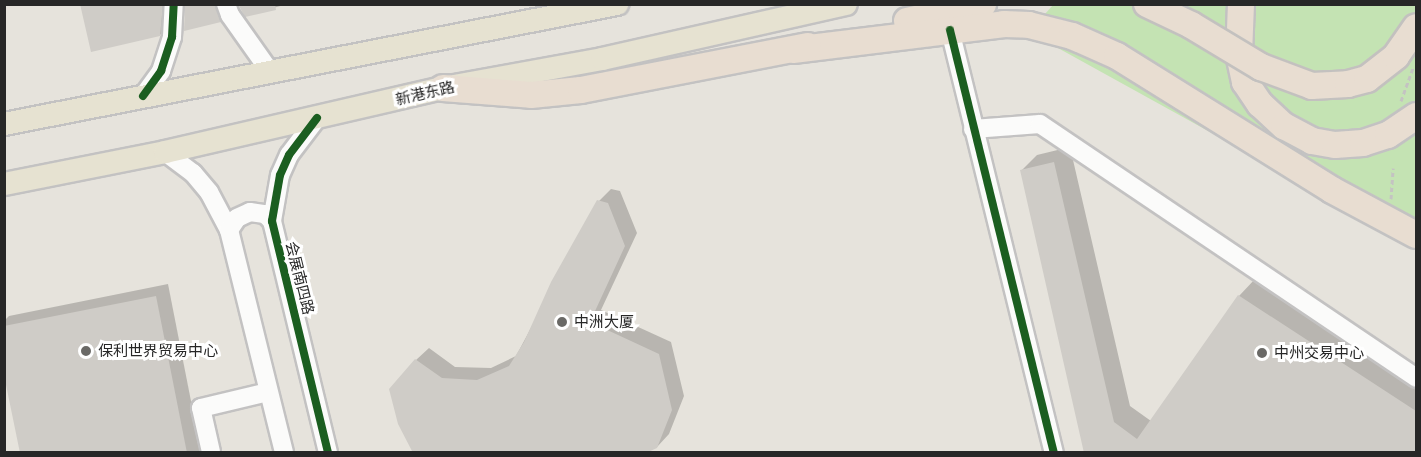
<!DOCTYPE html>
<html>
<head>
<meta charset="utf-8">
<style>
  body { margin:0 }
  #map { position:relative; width:1421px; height:457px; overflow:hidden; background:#e6e3dc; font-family:Quicksand,"Noto Sans SC",sans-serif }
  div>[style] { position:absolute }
  .green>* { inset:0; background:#c4e3b3 }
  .shadow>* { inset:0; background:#0003 }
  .building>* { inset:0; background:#cfccc7 }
  .path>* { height:3px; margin-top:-1.5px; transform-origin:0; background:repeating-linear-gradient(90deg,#c4c3c2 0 4.5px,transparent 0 7.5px) }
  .roads { filter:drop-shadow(2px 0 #c3c2c2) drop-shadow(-2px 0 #c3c2c2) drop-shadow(0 2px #c3c2c2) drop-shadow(0 -2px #c3c2c2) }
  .minor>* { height:18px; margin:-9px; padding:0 9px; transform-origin:9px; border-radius:9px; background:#fbfbfa }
  .major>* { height:22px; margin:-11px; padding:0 11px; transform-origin:11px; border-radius:11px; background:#e6e2d1 }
  .highway>* { height:26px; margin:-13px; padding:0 13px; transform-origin:13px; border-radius:13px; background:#e8ddd1 }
  .bridges { filter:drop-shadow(2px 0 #c3c1bf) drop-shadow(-2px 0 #c3c1bf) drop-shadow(0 2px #c3c1bf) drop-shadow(0 -2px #c3c1bf) }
  .highway-bridge>* { height:26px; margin:-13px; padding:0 13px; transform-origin:13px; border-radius:13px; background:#e8ddd1 }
  .cycleway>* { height:8px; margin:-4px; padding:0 4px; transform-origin:4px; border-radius:4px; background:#1b5e20 }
  .dots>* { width:16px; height:16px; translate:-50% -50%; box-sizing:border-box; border:3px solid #fff; border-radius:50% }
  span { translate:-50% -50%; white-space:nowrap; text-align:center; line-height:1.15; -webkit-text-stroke:6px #fff; paint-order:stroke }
  .street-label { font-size:15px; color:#272727 }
  .poi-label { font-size:15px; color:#272727 }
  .left { translate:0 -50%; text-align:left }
  .frame { position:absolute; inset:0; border:6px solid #272727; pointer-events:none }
</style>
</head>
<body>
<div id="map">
  <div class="green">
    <div style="clip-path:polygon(1053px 5px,1416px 5px,1416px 246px,1029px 32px)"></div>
  </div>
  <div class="shadow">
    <div style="clip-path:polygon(82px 4px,173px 4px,172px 22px,160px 35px)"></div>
    <div style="clip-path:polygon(186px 4px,231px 4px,233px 9px,221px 21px)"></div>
    <div style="clip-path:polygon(240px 4px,288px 4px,246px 15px)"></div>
    <div style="clip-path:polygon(1070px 147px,1130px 406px,1151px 421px,1239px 296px,1255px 279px,1416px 385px,1416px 452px,1085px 452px,1021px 171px,1037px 155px)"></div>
    <div style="clip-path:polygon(611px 189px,620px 191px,637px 233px,601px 310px,671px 342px,684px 396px,669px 434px,657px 447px,433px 452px,416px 360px,429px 348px,455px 367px,491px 368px,516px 356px,599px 201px)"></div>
    <div style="clip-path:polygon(168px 284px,201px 452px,21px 452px,4px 368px,4px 321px,9px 316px)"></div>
  </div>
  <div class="building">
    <div style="clip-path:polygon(80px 4px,163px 4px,160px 36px,91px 52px)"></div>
    <div style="clip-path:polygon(185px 4px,215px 4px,221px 22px,184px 31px)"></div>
    <div style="clip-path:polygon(238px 4px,275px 4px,276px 10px,245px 17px)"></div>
    <div style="clip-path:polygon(1054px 162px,1114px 422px,1137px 439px,1238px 295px,1416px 411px,1416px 453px,1084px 453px,1020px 170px)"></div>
    <div style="clip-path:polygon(597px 200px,608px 203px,625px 246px,590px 322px,659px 354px,672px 410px,657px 448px,646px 453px,413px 453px,398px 424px,389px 389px,415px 359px,442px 378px,477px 380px,509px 366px,524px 342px,551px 282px)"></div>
    <div style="clip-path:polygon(156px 296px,187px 453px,20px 453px,4px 375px,4px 326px)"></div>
  </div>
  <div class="path">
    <div style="left:1401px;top:101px;width:35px;rotate:-70deg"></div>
    <div style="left:1391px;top:199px;width:31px;rotate:-86deg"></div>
  </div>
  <div class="roads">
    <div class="minor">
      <div style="left:226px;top:4px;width:12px;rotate:70deg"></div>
      <div style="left:230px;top:15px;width:71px;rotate:54.7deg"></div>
      <div style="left:950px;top:30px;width:435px;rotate:76.2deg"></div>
      <div style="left:143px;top:96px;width:31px;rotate:-54deg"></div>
      <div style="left:161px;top:71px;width:36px;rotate:-72deg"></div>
      <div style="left:172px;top:37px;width:33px;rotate:-87deg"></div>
      <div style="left:317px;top:118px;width:46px;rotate:127.1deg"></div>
      <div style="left:289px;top:155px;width:22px;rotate:114deg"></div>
      <div style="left:280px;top:175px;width:47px;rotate:99.9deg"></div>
      <div style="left:272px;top:221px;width:238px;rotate:76.4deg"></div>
      <div style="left:973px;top:129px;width:67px;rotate:-4.3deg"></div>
      <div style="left:1040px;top:124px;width:454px;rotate:34deg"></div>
      <div style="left:165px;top:152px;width:35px;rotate:37deg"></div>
      <div style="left:193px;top:173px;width:25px;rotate:50deg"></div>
      <div style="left:209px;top:192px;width:43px;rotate:62.2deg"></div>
      <div style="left:229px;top:230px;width:229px;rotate:76.1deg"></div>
      <div style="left:229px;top:230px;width:14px;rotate:-56deg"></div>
      <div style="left:237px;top:218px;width:14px;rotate:-25deg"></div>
      <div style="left:250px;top:212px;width:15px;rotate:8deg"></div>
      <div style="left:265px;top:214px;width:10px;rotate:45deg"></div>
      <div style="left:211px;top:452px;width:45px;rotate:-102.8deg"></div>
      <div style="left:201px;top:408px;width:69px;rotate:-13.4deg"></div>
    </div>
    <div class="major">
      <div style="left:4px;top:124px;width:625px;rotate:-11.08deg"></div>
      <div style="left:4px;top:184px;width:164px;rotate:-11.2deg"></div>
      <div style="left:165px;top:152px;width:285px;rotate:-13deg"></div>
      <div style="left:443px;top:88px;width:162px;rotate:-10.3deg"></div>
      <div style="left:602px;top:59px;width:250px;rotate:-12.7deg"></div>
    </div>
    <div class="highway">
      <div style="left:1241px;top:4px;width:50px;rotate:92.3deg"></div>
      <div style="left:1239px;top:54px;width:29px;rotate:78deg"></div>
      <div style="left:1245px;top:82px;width:27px;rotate:56deg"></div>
      <div style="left:1260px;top:104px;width:33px;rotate:43deg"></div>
      <div style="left:1284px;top:126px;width:32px;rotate:28deg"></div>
      <div style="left:1312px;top:141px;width:23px;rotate:10deg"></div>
      <div style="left:1335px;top:145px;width:28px;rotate:-4deg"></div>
      <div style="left:1363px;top:143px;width:26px;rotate:-18deg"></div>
      <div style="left:1388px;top:135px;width:34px;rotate:-34deg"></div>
      <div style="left:907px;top:21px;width:78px;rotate:-12.6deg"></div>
      <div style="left:793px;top:50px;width:213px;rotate:-7deg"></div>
      <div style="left:1004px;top:24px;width:25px;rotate:2deg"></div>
      <div style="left:1029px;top:25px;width:44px;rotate:14.3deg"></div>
      <div style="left:1072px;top:36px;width:49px;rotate:24deg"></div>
      <div style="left:1117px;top:56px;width:253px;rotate:31.9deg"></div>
      <div style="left:1332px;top:190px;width:95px;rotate:28.2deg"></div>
      <div style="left:443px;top:88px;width:88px;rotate:4.5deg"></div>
      <div style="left:531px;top:95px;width:50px;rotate:-5.7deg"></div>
      <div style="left:581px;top:90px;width:231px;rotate:-11deg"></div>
    </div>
  </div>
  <div class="bridges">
    <div class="highway-bridge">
      <div style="left:1147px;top:4px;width:49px;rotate:25.5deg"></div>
      <div style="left:1191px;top:25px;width:82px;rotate:31deg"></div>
      <div style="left:1261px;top:67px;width:54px;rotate:20.4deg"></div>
      <div style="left:1312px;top:86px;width:36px;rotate:-3deg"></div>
      <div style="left:1348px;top:84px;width:20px;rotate:-15deg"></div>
      <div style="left:1367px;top:79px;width:37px;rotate:-38deg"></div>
      <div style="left:1396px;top:56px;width:35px;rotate:-55deg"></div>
    </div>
  </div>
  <div class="cycleway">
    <div style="left:950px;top:30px;width:435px;rotate:76.2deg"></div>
    <div style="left:143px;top:96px;width:31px;rotate:-54deg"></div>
    <div style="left:161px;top:71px;width:36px;rotate:-72deg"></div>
    <div style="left:172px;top:37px;width:33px;rotate:-87deg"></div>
    <div style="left:317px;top:118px;width:46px;rotate:127.1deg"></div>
    <div style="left:289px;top:155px;width:22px;rotate:114deg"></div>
    <div style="left:280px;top:175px;width:47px;rotate:99.9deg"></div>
    <div style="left:272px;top:221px;width:238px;rotate:76.4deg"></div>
  </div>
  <div class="dots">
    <div style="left:562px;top:322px;background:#6a6966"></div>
    <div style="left:86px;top:351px;background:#6a6966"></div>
    <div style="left:1262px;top:353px;background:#6a6966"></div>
  </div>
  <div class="street-label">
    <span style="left:425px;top:93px;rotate:-13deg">新港东路</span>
    <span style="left:300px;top:278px;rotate:76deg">会展南四路</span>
  </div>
  <div class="poi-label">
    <span class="left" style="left:574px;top:322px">中洲大厦</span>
    <span class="left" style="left:98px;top:351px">保利世界贸易中心</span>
    <span class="left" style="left:1274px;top:353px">中州交易中心</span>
  </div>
  <div class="frame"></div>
</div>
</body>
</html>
